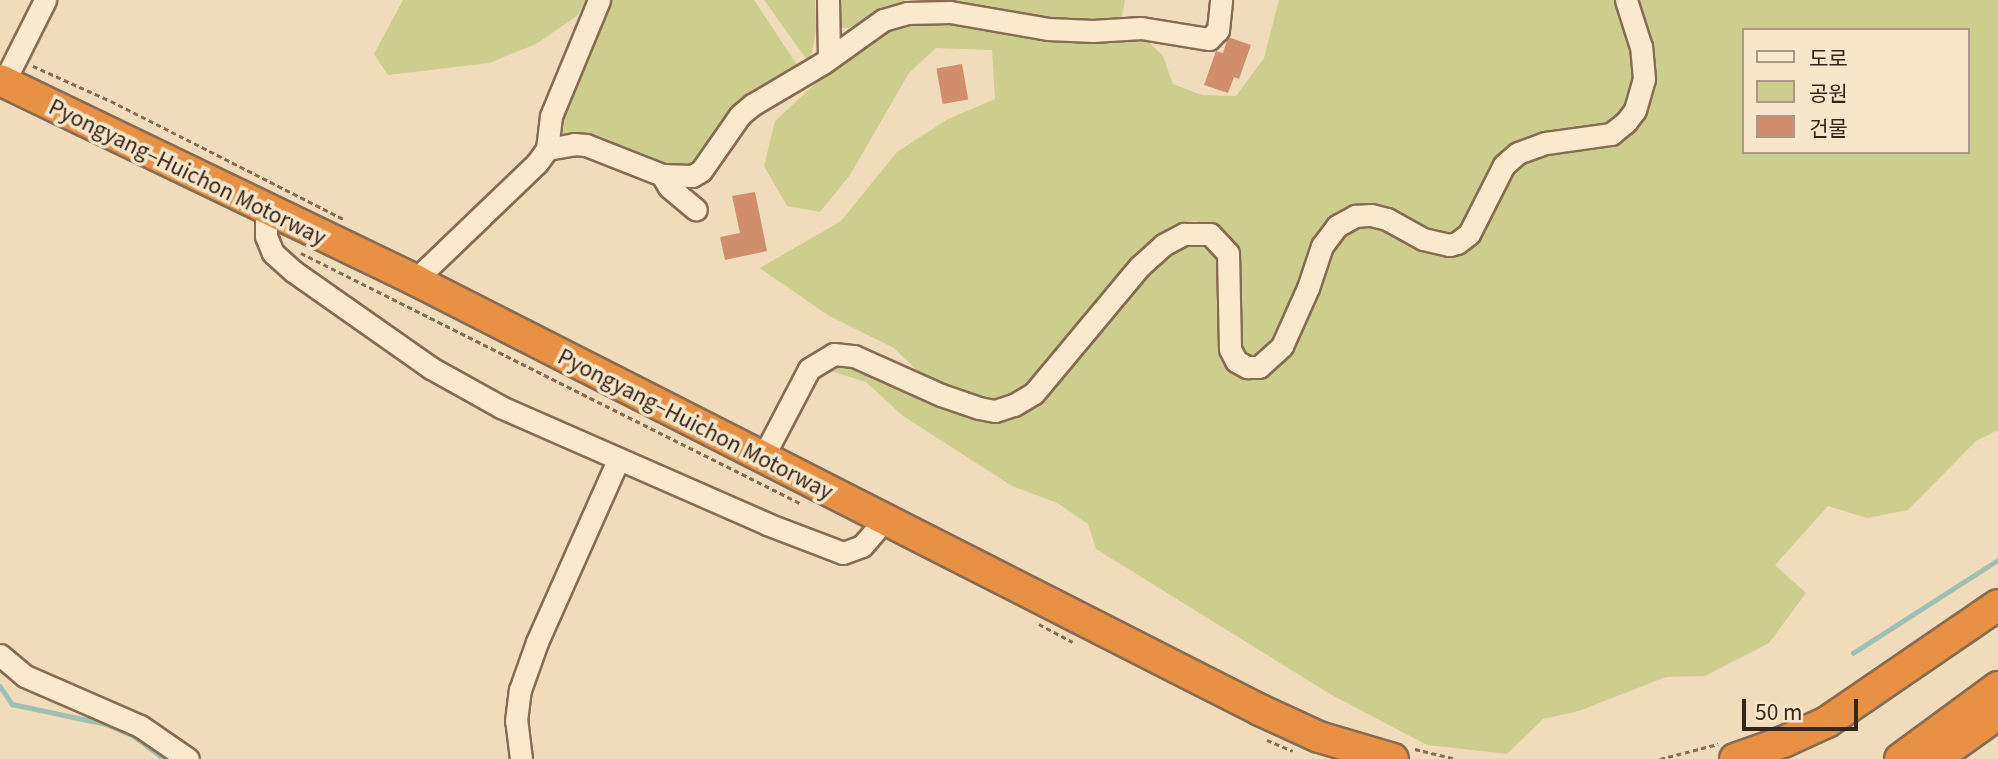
<!DOCTYPE html>
<html>
<head>
<meta charset="utf-8">
<style>
  body { margin:0 }
  #map { position:relative; width:1998px; height:759px; overflow:hidden; background:#f0dbba; font-family:Georgia,"Noto Sans KR",serif }
  div>[style] { position:absolute }
  .green>* { inset:0; background:#cdce8e }
  .stream>* { height:4.5px; margin:-2.25px; padding:0 2.25px; transform-origin:2.25px; border-radius:2.25px; background:#9fc0b4 }
  .building>* { inset:0; background:#d18e6d; transform-origin:0 0 }
  .path>* { height:2.5px; margin-top:-1.25px; transform-origin:0; background:repeating-linear-gradient(90deg,#886b53 0 5px,transparent 0 8.5px) }
  .roads { filter:drop-shadow(2px 0 #886b53) drop-shadow(-2px 0 #886b53) drop-shadow(0 2px #886b53) drop-shadow(0 -2px #886b53) }
  .minor>* { height:21px; margin:-10.5px; padding:0 10.5px; transform-origin:10.5px; border-radius:10.5px; background:#fbe9cd }
  .highway>* { height:30px; margin:-15px; padding:0 15px; transform-origin:15px; border-radius:15px; background:#e89043 }
  span { translate:-50% -50%; white-space:nowrap; text-align:center; line-height:1.15; -webkit-text-stroke:7px #f7e6ca; paint-order:stroke }
  .street-label { font-size:21px; color:#36251a }
  .legend { position:absolute; left:1742px; top:28px; width:228px; height:126px; box-sizing:border-box; background:#f7e6ca; border:2px solid #aa9984; margin:0; padding:9px 12px; list-style:none; font-size:21px; color:#36251a }
  .legend li { display:flex; align-items:center; gap:14px; height:35px }
  .legend b { width:35px; border:2px solid #aa9984 }
  .scale { position:absolute; left:1742px; top:699px; width:116px; height:32px; box-sizing:border-box; border:4px solid #36251a; border-top:0; padding-left:9px; font-size:21px; line-height:24px; white-space:nowrap; color:#36251a; -webkit-text-stroke:5px #f7e6ca; paint-order:stroke }
</style>
</head>
<body>
<div id="map">
  <div class="green">
    <div style="clip-path:polygon(403px 0,587px 0,577px 16px,536px 44px,489px 63px,388px 75px,374px 54px)"></div>
    <div style="clip-path:polygon(608px 0,754px 0,799px 68px,695px 165px,683px 171px,566px 139px,556px 134px,559px 116px)"></div>
    <div style="clip-path:polygon(764px 0,815px 0,816px 30px,810px 64px)"></div>
    <div style="clip-path:polygon(833px 0,905px 0,849px 28px,836px 28px)"></div>
    <div style="clip-path:polygon(941px 0,1125px 0,1122px 16px,1163px 56px,1173px 84px,1202px 95px,1236px 96px,1264px 58px,1279px 0,1620px 0,1628px 21px,1636px 82px,1626px 112px,1608px 127px,1530px 141px,1455px 235px,1432px 236px,1343px 213px,1268px 351px,1258px 359px,1241px 355px,1219px 229px,1195px 221px,1175px 226px,1141px 251px,1034px 380px,1016px 396px,995px 405px,929px 382px,894px 348px,829px 316px,760px 268px,841px 221px,897px 152px,948px 119px,995px 99px,992px 50px,936px 48px,909px 73px,850px 175px,820px 212px,787px 206px,764px 166px,775px 121px,814px 85px,900px 17px)"></div>
    <div style="clip-path:polygon(evenodd,1631px 0,1998px 0,1998px 430px,1976px 441px,1908px 510px,1867px 518px,1828px 506px,1775px 565px,1806px 593px,1769px 643px,1705px 676px,1666px 677px,1579px 711px,1543px 719px,1507px 754px,1427px 745px,1330px 694px,1096px 549px,1088px 524px,1057px 503px,1012px 486px,903px 416px,866px 382px,828px 370px,829px 363px,848px 363px,964px 415px,992px 422px,1013px 417px,1033px 402px,1149px 265px,1173px 246px,1206px 240px,1225px 263px,1225px 358px,1264px 371px,1328px 248px,1342px 231px,1360px 224px,1377px 223px,1458px 253px,1501px 184px,1522px 161px,1538px 154px,1613px 142px,1644px 108px,1631px 0,1744px 30px,1968px 30px,1968px 152px,1744px 152px,1744px 30px)"></div>
  </div>
  <div class="stream">
    <div style="left:1853px;top:653px;width:172px;rotate:-32.7deg"></div>
    <div style="left:0;top:686px;width:22px;rotate:56deg"></div>
    <div style="left:12px;top:704px;width:96px;rotate:12deg"></div>
    <div style="left:106px;top:724px;width:30px;rotate:23deg"></div>
    <div style="left:134px;top:736px;width:39px;rotate:37deg"></div>
  </div>
  <div class="building">
    <div style="clip-path:polygon(1228px 37px,1251px 45px,1239px 79px,1234px 77px,1228px 93px,1204px 85px,1216px 51px,1223px 53px)"></div>
    <div style="left:962px;top:64px;width:36px;height:26px;rotate:80deg"></div>
    <div style="clip-path:polygon(755px 192px,767px 251px,725px 260px,720px 237px,740px 233px,732px 196px)"></div>
  </div>
  <div class="path">
    <div style="left:33px;top:66px;width:85px;rotate:24.2deg"></div>
    <div style="left:111px;top:101px;width:261px;rotate:26.9deg"></div>
    <div style="left:301px;top:253px;width:560px;rotate:26.61deg"></div>
    <div style="left:1039px;top:624px;width:38px;rotate:28deg"></div>
    <div style="left:1267px;top:740px;width:28px;rotate:23deg"></div>
    <div style="left:1415px;top:749px;width:42px;rotate:13.7deg"></div>
    <div style="left:1660px;top:759px;width:60px;rotate:-14.5deg"></div>
  </div>
  <div class="roads">
    <div class="minor">
      <div style="left:828px;top:0;width:58px;rotate:89deg"></div>
      <div style="left:4px;top:82px;width:92px;rotate:-63.4deg"></div>
      <div style="left:547px;top:149px;width:27px;rotate:-10deg"></div>
      <div style="left:574px;top:144px;width:12px;rotate:5deg"></div>
      <div style="left:586px;top:145px;width:82px;rotate:21.5deg"></div>
      <div style="left:662px;top:175px;width:30px;rotate:2deg"></div>
      <div style="left:692px;top:176px;width:10px;rotate:-29deg"></div>
      <div style="left:701px;top:171px;width:68px;rotate:-55.1deg"></div>
      <div style="left:740px;top:115px;width:16px;rotate:-40deg"></div>
      <div style="left:752px;top:105px;width:82px;rotate:-30.6deg"></div>
      <div style="left:823px;top:63px;width:74px;rotate:-35.6deg"></div>
      <div style="left:883px;top:20px;width:25px;rotate:-16deg"></div>
      <div style="left:907px;top:13px;width:43px;rotate:-1.3deg"></div>
      <div style="left:950px;top:12px;width:99px;rotate:9.8deg"></div>
      <div style="left:1048px;top:29px;width:45px;rotate:2.5deg"></div>
      <div style="left:1093px;top:31px;width:48px;rotate:-3.6deg"></div>
      <div style="left:1141px;top:28px;width:69px;rotate:9.2deg"></div>
      <div style="left:1209px;top:39px;width:13px;rotate:-45deg"></div>
      <div style="left:1218px;top:30px;width:30px;rotate:-84deg"></div>
      <div style="left:662px;top:175px;width:14px;rotate:60deg"></div>
      <div style="left:669px;top:187px;width:35px;rotate:40deg"></div>
      <div style="left:266px;top:220px;width:16px;rotate:90deg"></div>
      <div style="left:266px;top:236px;width:18px;rotate:68deg"></div>
      <div style="left:273px;top:253px;width:27px;rotate:42deg"></div>
      <div style="left:293px;top:271px;width:169px;rotate:35.1deg"></div>
      <div style="left:431px;top:368px;width:80px;rotate:29.1deg"></div>
      <div style="left:501px;top:407px;width:291px;rotate:23.7deg"></div>
      <div style="left:767px;top:524px;width:81px;rotate:20.9deg"></div>
      <div style="left:843px;top:553px;width:20px;rotate:-20deg"></div>
      <div style="left:862px;top:546px;width:20px;rotate:-49deg"></div>
      <div style="left:415px;top:280px;width:169px;rotate:-43.8deg"></div>
      <div style="left:537px;top:163px;width:17px;rotate:-54deg"></div>
      <div style="left:547px;top:149px;width:33px;rotate:-83deg"></div>
      <div style="left:551px;top:116px;width:126px;rotate:-67.5deg"></div>
      <div style="left:763px;top:457px;width:99px;rotate:-62.4deg"></div>
      <div style="left:809px;top:369px;width:29px;rotate:-31deg"></div>
      <div style="left:834px;top:354px;width:20px;rotate:6deg"></div>
      <div style="left:854px;top:356px;width:95px;rotate:24.1deg"></div>
      <div style="left:941px;top:395px;width:40px;rotate:18.9deg"></div>
      <div style="left:979px;top:408px;width:16px;rotate:11deg"></div>
      <div style="left:995px;top:411px;width:20px;rotate:-18deg"></div>
      <div style="left:1014px;top:405px;width:23px;rotate:-31deg"></div>
      <div style="left:1034px;top:393px;width:165px;rotate:-50.2deg"></div>
      <div style="left:1140px;top:266px;width:31px;rotate:-42deg"></div>
      <div style="left:1163px;top:245px;width:24px;rotate:-28deg"></div>
      <div style="left:1184px;top:234px;width:26px"></div>
      <div style="left:1210px;top:234px;width:26px;rotate:47deg"></div>
      <div style="left:1228px;top:253px;width:96px;rotate:88.8deg"></div>
      <div style="left:1230px;top:349px;width:13px;rotate:63deg"></div>
      <div style="left:1236px;top:361px;width:13px;rotate:29deg"></div>
      <div style="left:1247px;top:367px;width:12px"></div>
      <div style="left:1259px;top:367px;width:31px;rotate:-42deg"></div>
      <div style="left:1282px;top:346px;width:64px;rotate:-65.9deg"></div>
      <div style="left:1308px;top:288px;width:44px;rotate:-71.6deg"></div>
      <div style="left:1322px;top:246px;width:25px;rotate:-53deg"></div>
      <div style="left:1337px;top:226px;width:21px;rotate:-29deg"></div>
      <div style="left:1355px;top:216px;width:16px;rotate:-4deg"></div>
      <div style="left:1371px;top:215px;width:16px;rotate:14deg"></div>
      <div style="left:1387px;top:219px;width:41px;rotate:29.1deg"></div>
      <div style="left:1423px;top:239px;width:27px;rotate:13deg"></div>
      <div style="left:1449px;top:245px;width:8px;rotate:-14deg"></div>
      <div style="left:1457px;top:243px;width:15px;rotate:-37deg"></div>
      <div style="left:1469px;top:234px;width:77px;rotate:-63.1deg"></div>
      <div style="left:1504px;top:165px;width:18px;rotate:-41deg"></div>
      <div style="left:1518px;top:153px;width:30px;rotate:-20deg"></div>
      <div style="left:1546px;top:143px;width:66px;rotate:-7.9deg"></div>
      <div style="left:1611px;top:134px;width:19px;rotate:-39deg"></div>
      <div style="left:1626px;top:122px;width:15px;rotate:-53deg"></div>
      <div style="left:1635px;top:110px;width:32px;rotate:-74deg"></div>
      <div style="left:1644px;top:79px;width:32px;rotate:-95deg"></div>
      <div style="left:1641px;top:47px;width:49px;rotate:-107.7deg"></div>
      <div style="left:0;top:655px;width:33px;rotate:40deg"></div>
      <div style="left:25px;top:676px;width:125px;rotate:23.5deg"></div>
      <div style="left:140px;top:726px;width:58px;rotate:34.5deg"></div>
      <div style="left:521px;top:759px;width:38px;rotate:-97deg"></div>
      <div style="left:516px;top:721px;width:31px;rotate:-83deg"></div>
      <div style="left:520px;top:690px;width:51px;rotate:-70.5deg"></div>
      <div style="left:537px;top:642px;width:199px;rotate:-66deg"></div>
    </div>
    <div class="highway">
      <div style="left:0;top:80px;width:461px;rotate:25.7deg"></div>
      <div style="left:415px;top:280px;width:948px;rotate:26.97deg"></div>
      <div style="left:1260px;top:710px;width:65px;rotate:24.6deg"></div>
      <div style="left:1319px;top:737px;width:77px;rotate:16.6deg"></div>
      <div style="left:1735px;top:759px;width:51px;rotate:-19.5deg"></div>
      <div style="left:1783px;top:742px;width:48px;rotate:-24.4deg"></div>
      <div style="left:1827px;top:722px;width:207px;rotate:-34.4deg"></div>
      <div style="left:1900px;top:759px;width:122px;rotate:-36.3deg"></div>
      <div style="left:1935px;top:759px;width:77px;rotate:-35.5deg"></div>
    </div>
  </div>
  <div class="street-label">
    <span style="left:188px;top:171px;rotate:26deg">Pyongyang–Huichon Motorway</span>
    <span style="left:696px;top:423px;rotate:27deg">Pyongyang–Huichon Motorway</span>
  </div>
  <ul class="legend">
  <li><b style="height:9px;background:#fbe9cd"></b>도로</li>
  <li><b style="height:19px;background:#cdce8e"></b>공원</li>
  <li><b style="height:19px;background:#d18e6d"></b>건물</li>
  </ul>
  <div class="scale">50 m</div>
</div>
</body>
</html>
